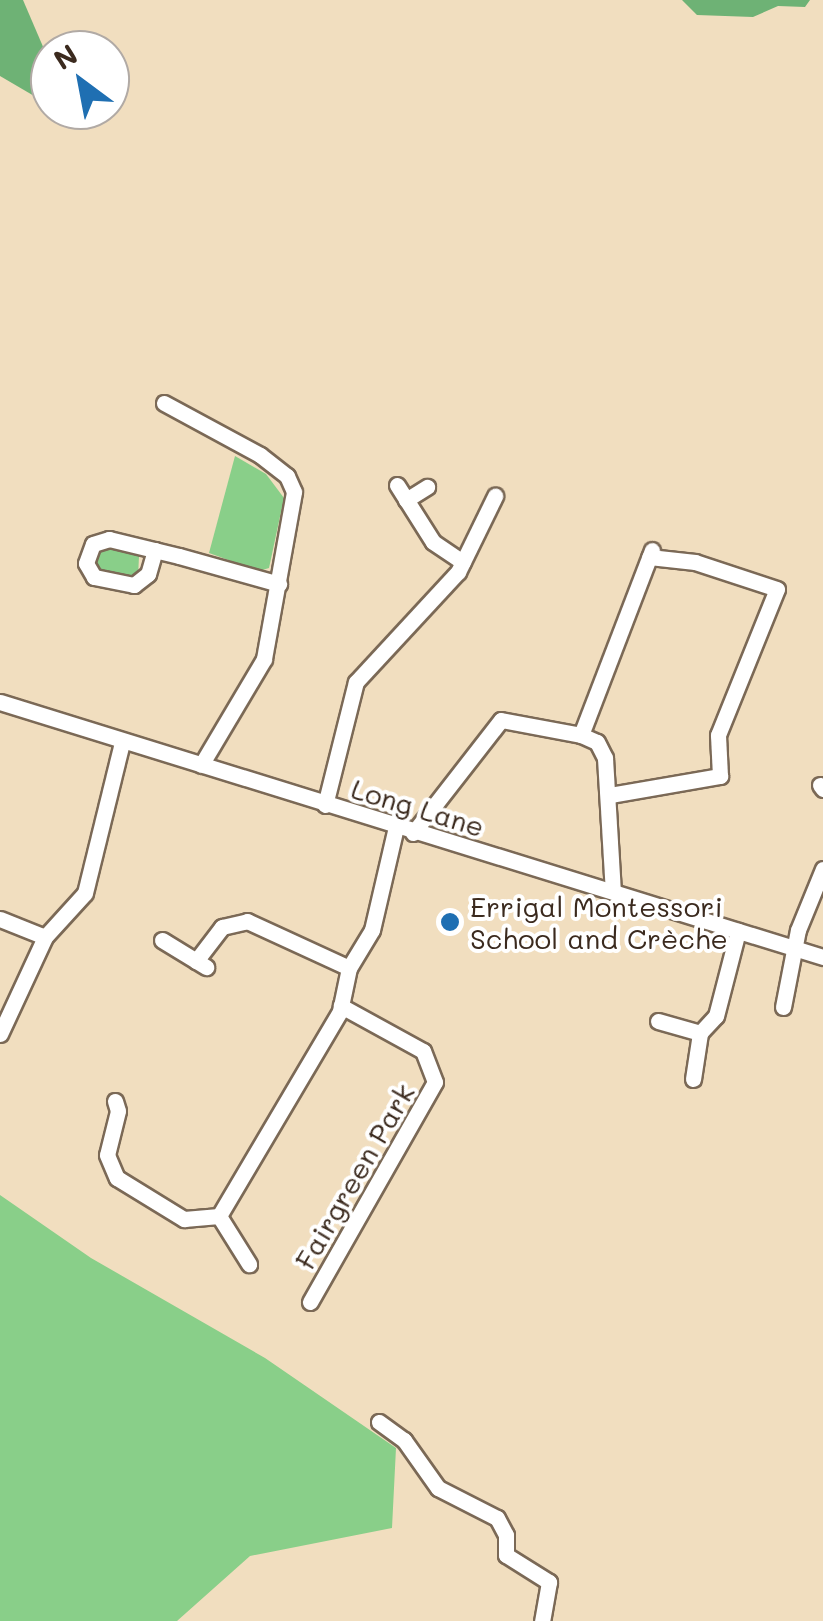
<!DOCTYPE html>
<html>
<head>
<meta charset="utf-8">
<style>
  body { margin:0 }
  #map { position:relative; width:823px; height:1621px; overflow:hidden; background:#f1debf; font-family:Mali,sans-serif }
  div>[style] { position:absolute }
  .green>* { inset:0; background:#89cf89 }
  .forest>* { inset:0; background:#6eb275 }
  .roads { filter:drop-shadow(2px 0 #7b6956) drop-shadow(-2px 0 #7b6956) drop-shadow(0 2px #7b6956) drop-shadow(0 -2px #7b6956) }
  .minor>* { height:15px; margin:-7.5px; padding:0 7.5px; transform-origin:7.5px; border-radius:7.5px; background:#fff }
  .dots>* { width:28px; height:28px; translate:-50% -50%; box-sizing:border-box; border:5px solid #fff; border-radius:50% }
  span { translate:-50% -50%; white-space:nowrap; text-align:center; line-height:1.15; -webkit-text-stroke:8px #fff; paint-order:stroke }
  .street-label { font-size:28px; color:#3b2a1e }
  .poi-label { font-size:28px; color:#3b2a1e }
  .left { translate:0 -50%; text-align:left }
  .north { position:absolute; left:30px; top:30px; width:100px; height:100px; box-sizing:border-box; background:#fff; border:2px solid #b1aaa5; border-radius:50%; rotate:328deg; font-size:28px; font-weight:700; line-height:40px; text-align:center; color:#3b2a1e }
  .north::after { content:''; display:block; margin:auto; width:35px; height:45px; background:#1f6fb2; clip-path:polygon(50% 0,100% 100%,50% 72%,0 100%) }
</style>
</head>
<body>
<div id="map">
  <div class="green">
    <div style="clip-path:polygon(235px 456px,266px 474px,284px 498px,269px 568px,259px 571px,209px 553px)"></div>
    <div style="clip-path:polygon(107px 547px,139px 556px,138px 578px,98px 571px,94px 556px)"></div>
    <div style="clip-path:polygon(0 1195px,91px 1258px,265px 1358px,396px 1448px,392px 1528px,250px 1556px,177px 1621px,0 1621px)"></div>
  </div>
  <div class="forest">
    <div style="clip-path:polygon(23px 0,50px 63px,50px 93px,41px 100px,0 76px,0 0)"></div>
    <div style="clip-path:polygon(682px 0,810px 0,805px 7px,778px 6px,753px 17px,697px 15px)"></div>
  </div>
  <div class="roads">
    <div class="minor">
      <div style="left:164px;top:403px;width:109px;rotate:28.4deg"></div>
      <div style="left:260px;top:455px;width:34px;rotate:38deg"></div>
      <div style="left:287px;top:476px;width:17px;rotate:66deg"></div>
      <div style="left:294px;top:492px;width:170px;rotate:100.2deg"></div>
      <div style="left:264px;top:659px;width:123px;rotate:120.7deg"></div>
      <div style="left:397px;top:485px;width:67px;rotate:57.7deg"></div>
      <div style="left:433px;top:542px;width:36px;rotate:34deg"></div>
      <div style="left:406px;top:500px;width:25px;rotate:-32deg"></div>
      <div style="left:155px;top:550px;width:25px;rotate:106deg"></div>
      <div style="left:148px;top:574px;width:18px;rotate:142deg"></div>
      <div style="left:134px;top:585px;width:41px;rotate:-168.7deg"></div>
      <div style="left:94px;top:577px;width:16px;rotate:-120deg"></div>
      <div style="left:86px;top:563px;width:20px;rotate:-70deg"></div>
      <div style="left:93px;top:544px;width:17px;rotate:-17deg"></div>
      <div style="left:109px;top:539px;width:72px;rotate:13.7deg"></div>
      <div style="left:179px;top:556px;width:104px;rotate:15.6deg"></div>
      <div style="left:0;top:702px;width:862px;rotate:17.22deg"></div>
      <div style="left:581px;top:735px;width:198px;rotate:-69deg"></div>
      <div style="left:820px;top:785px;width:5px;rotate:53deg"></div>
      <div style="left:610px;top:795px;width:112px;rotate:-9.8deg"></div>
      <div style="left:720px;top:776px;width:41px;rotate:-92.8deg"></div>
      <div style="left:718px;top:735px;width:157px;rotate:-68deg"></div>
      <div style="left:777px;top:589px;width:86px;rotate:-161.8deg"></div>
      <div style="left:695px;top:562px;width:46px;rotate:-173.8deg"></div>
      <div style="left:325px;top:805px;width:127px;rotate:-75.9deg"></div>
      <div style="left:356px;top:682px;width:150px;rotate:-47.2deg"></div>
      <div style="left:458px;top:572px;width:85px;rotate:-64deg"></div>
      <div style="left:413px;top:833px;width:143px;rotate:-52.1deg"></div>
      <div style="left:501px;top:720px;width:81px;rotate:10.6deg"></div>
      <div style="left:581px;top:735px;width:17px;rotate:24deg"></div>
      <div style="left:597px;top:742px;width:18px;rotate:63deg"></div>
      <div style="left:605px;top:758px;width:134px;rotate:86.6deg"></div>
      <div style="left:0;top:919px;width:48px;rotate:21.8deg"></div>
      <div style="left:45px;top:937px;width:107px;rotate:114.9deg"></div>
      <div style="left:45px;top:937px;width:59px;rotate:-47.7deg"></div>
      <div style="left:85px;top:893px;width:155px;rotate:-76.2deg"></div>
      <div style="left:162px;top:940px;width:52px;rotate:31.5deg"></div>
      <div style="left:196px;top:961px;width:43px;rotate:-52.6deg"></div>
      <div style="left:222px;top:927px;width:26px;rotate:-13deg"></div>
      <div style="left:247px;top:921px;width:112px;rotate:24.7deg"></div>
      <div style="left:783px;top:1007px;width:78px;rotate:-79deg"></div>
      <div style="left:798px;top:930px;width:66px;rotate:-67.7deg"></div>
      <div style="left:658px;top:1021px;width:44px;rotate:15.9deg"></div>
      <div style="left:693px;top:1079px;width:47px;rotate:-81.3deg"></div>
      <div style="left:700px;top:1033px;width:23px;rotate:-47deg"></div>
      <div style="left:716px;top:1016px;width:88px;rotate:-75.5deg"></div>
      <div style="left:115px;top:1101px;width:10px;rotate:73deg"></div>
      <div style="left:118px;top:1111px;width:45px;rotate:104deg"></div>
      <div style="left:107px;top:1155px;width:25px;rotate:67deg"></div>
      <div style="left:117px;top:1178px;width:79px;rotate:31.5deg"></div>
      <div style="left:184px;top:1219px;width:35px;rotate:-5deg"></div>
      <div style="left:219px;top:1216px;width:238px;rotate:-59.4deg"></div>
      <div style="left:340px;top:1011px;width:44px;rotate:-78.2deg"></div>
      <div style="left:349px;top:968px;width:44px;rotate:-58.8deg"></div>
      <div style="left:372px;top:930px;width:106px;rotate:-76.9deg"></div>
      <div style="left:219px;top:1216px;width:57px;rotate:58deg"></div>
      <div style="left:310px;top:1302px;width:253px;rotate:-60.4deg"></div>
      <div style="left:435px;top:1082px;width:33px;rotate:-111deg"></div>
      <div style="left:423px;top:1051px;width:94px;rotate:-151.2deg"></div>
      <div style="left:379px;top:1422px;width:31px;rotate:36deg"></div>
      <div style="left:404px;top:1440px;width:59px;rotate:54.7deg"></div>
      <div style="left:438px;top:1488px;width:66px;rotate:27deg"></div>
      <div style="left:497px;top:1518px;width:19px;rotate:62deg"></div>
      <div style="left:506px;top:1535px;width:20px;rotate:90deg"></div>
      <div style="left:506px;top:1555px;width:51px;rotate:32.1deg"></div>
      <div style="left:549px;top:1582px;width:40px;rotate:100deg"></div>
    </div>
  </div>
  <div class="dots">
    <div style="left:450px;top:922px;background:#1f6fb2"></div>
  </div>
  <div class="street-label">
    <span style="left:418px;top:807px;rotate:17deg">Long Lane</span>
    <span style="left:354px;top:1176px;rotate:-60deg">Fairgreen Park</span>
  </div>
  <div class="poi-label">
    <span class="left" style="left:470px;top:922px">Errigal Montessori<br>School and Crèche</span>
  </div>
  <div class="north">N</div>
</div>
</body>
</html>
